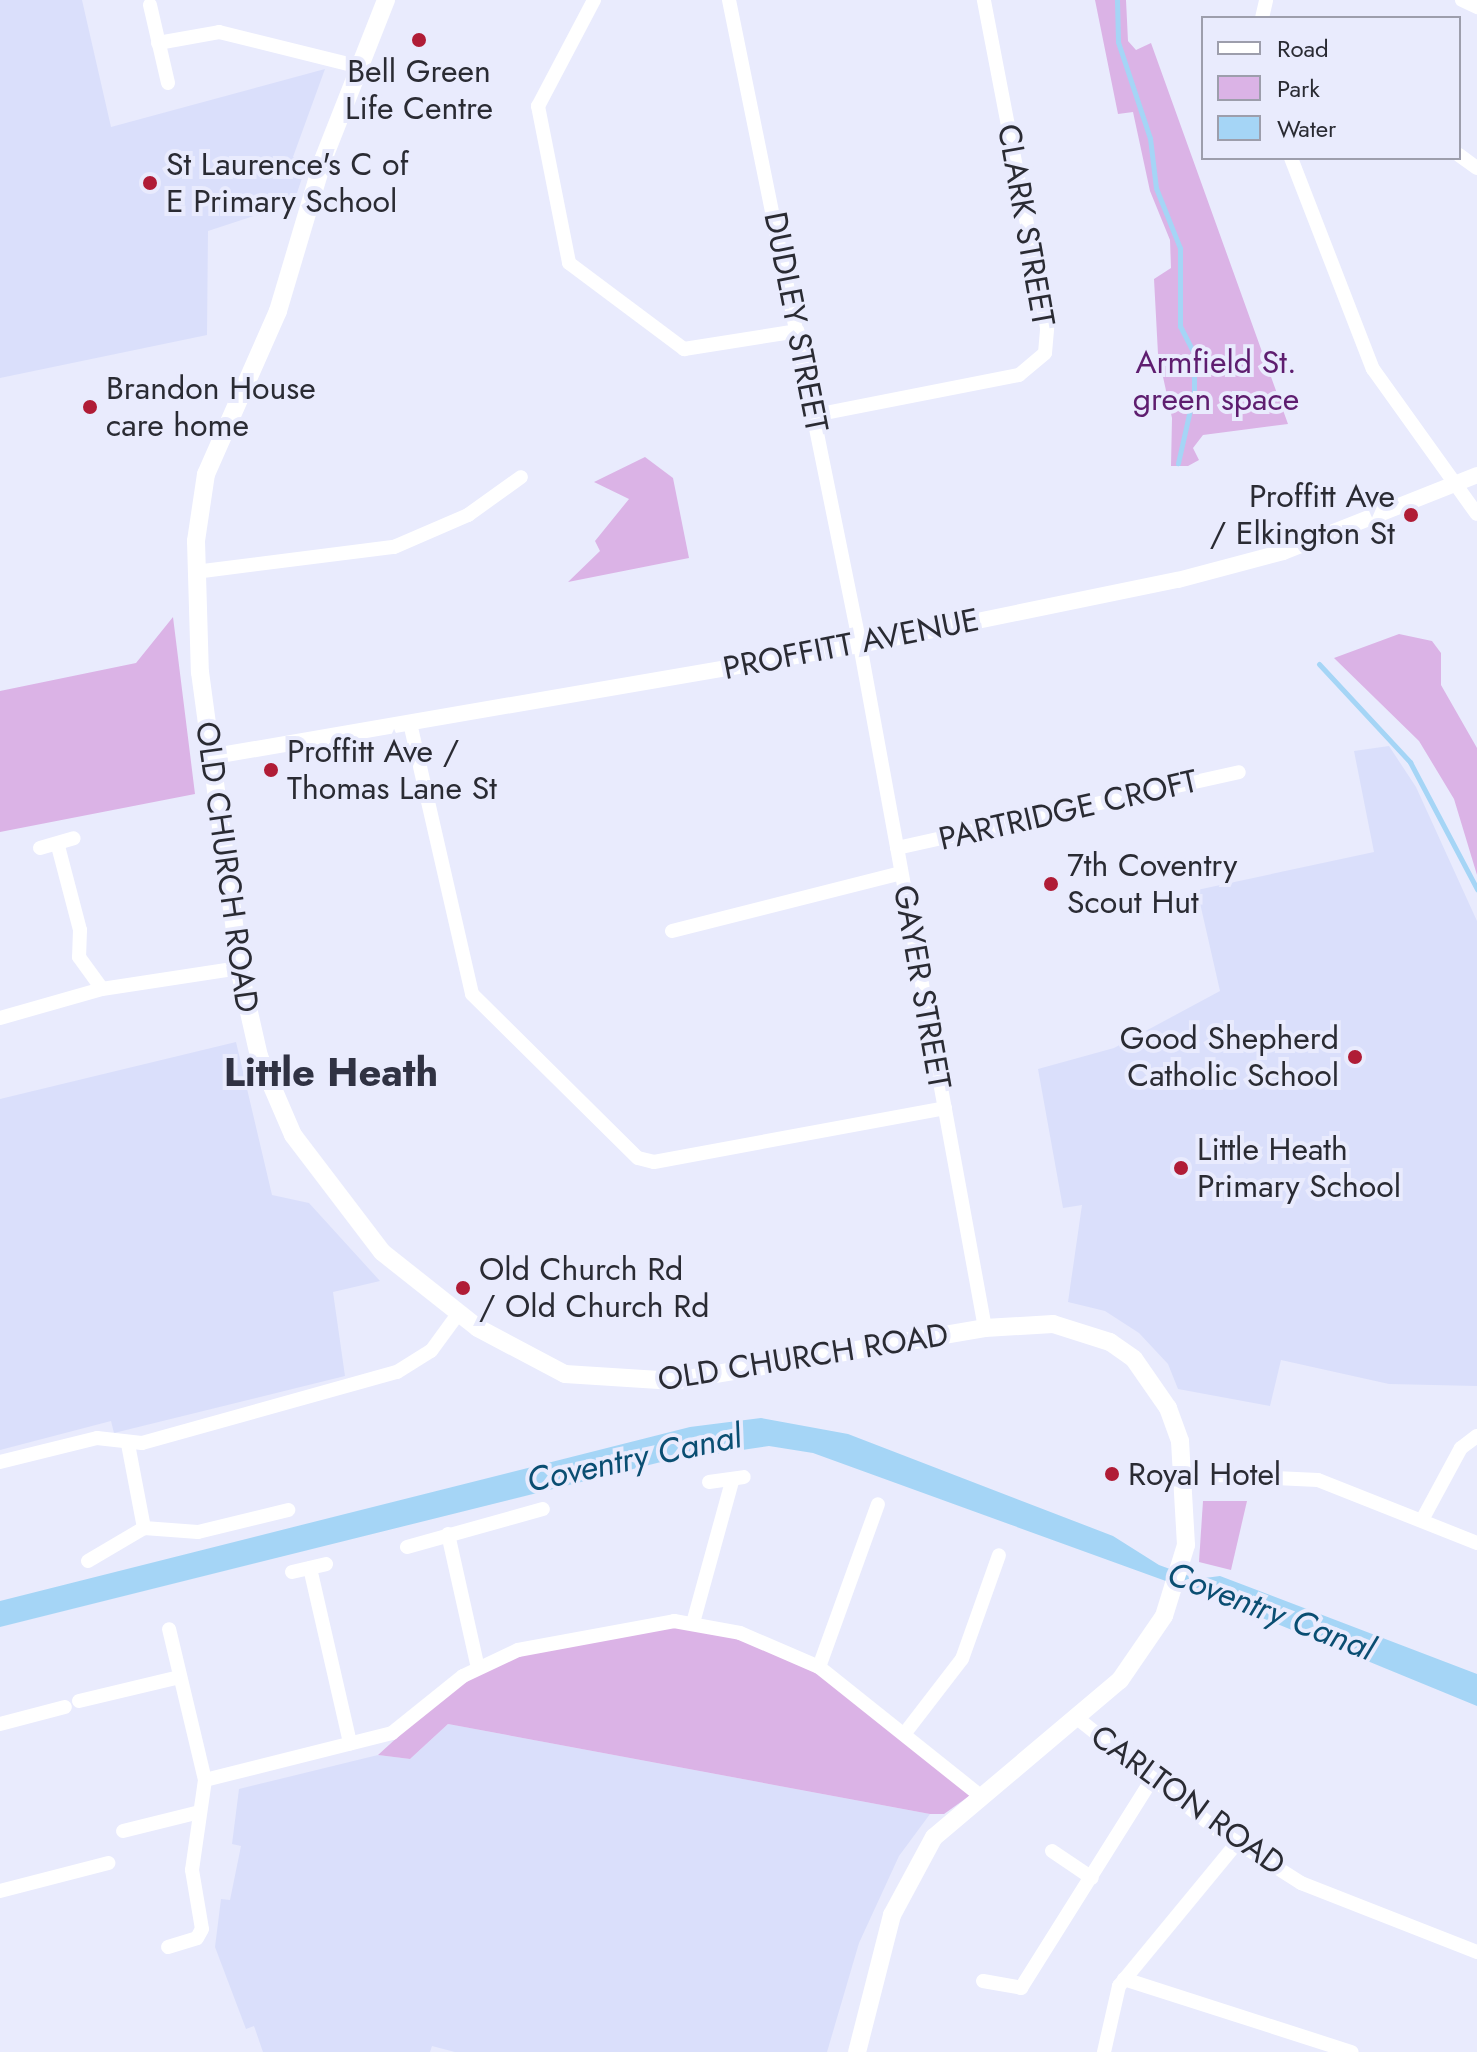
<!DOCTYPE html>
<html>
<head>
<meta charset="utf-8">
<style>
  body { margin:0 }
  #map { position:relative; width:1477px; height:2052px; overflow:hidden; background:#e9ebfd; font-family:Jost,sans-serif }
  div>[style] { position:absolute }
  .built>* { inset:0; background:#dadffb }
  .green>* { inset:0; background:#dbb3e6 }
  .water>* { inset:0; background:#a5d5f6 }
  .stream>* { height:5px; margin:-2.5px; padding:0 2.5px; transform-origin:2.5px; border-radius:2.5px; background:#a5d5f6 }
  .minor>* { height:14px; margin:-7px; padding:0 7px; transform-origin:7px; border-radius:7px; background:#fff }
  .tertiary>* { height:16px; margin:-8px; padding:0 8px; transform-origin:8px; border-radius:8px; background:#fff }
  .secondary>* { height:18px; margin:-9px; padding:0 9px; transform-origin:9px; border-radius:9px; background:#fff }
  .dots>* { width:22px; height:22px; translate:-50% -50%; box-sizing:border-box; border:4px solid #e9ebfd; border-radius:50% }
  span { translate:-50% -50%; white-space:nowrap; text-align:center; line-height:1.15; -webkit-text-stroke:8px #e9ebfd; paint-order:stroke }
  .poi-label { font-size:32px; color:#2a2b33 }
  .left { translate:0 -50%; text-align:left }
  .right { translate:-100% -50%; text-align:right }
  .street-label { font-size:32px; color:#2a2b33 }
  .park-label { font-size:32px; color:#5e1d6f }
  .water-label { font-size:34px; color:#0a4e72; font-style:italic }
  .district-label { font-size:40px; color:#303243; font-weight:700 }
  .legend { position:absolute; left:1201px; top:16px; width:260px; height:144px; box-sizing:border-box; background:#e9ebfd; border:2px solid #9d9eac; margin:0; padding:10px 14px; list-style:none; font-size:24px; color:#2a2b33 }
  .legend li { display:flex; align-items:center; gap:16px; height:40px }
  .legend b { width:40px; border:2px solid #9d9eac }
</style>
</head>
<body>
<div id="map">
  <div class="built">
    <div style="clip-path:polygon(0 0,82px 0,111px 127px,325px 69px,293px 157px,307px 163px,292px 208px,263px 202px,257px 215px,208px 231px,207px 335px,0 378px)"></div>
    <div style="clip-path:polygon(1389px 746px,1416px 787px,1477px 921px,1477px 1386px,1389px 1384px,1281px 1360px,1270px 1406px,1178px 1389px,1168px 1364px,1139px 1333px,1105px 1311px,1068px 1302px,1082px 1205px,1063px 1208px,1038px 1069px,1114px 1048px,1220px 991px,1197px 890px,1374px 852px,1354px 751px)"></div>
    <div style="clip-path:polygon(236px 1042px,272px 1195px,309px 1203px,380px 1281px,333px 1292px,345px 1376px,114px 1433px,111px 1421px,0 1450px,0 1099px)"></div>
    <div style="clip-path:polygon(448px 1724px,930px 1814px,899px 1856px,859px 1943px,827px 2052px,455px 2052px,432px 2046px,430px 2052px,263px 2052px,254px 2026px,246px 2029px,215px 1947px,221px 1899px,230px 1900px,241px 1846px,232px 1844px,239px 1789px,378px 1755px,410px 1759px)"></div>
  </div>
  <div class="green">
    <div style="clip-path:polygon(1095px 0,1126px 0,1128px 41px,1136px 50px,1151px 43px,1288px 424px,1203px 435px,1193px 448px,1199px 460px,1188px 466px,1171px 466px,1172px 418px,1158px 354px,1154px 279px,1171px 268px,1170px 240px,1150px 191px,1133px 112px,1118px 114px)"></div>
    <div style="clip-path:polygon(645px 457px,673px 478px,689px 558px,568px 582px,600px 551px,595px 541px,629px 499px,594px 482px)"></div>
    <div style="clip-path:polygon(173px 617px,195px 794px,0 832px,0 691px,136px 663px)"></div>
    <div style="clip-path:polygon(1399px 634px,1432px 641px,1441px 653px,1441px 685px,1477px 748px,1477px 875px,1454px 799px,1419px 741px,1334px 658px)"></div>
    <div style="clip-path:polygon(1203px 1501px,1247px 1501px,1231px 1570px,1199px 1562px)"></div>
    <div style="clip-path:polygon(675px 1624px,720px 1632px,818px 1671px,972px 1794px,944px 1814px,930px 1814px,448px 1724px,410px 1759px,378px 1755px,447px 1692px,512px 1656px)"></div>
  </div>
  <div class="water">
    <div style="clip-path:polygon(761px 1418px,848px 1434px,1113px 1536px,1159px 1565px,1197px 1579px,1220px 1576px,1477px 1674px,1477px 1706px,1221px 1601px,813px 1453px,769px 1446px,661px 1462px,0 1627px,0 1601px,690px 1427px)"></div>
  </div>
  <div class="stream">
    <div style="left:1117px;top:0;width:42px;rotate:88.6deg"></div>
    <div style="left:1118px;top:42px;width:101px;rotate:71.6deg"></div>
    <div style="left:1150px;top:138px;width:50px;rotate:83.2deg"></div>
    <div style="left:1156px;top:188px;width:65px;rotate:68.2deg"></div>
    <div style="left:1180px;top:248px;width:78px;rotate:90deg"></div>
    <div style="left:1180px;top:326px;width:30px;rotate:63deg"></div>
    <div style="left:1194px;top:353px;width:39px;rotate:90deg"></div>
    <div style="left:1194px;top:392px;width:73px;rotate:102.7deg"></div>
    <div style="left:1319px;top:664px;width:134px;rotate:47.1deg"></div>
    <div style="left:1410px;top:762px;width:144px;rotate:62.2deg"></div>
  </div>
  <div class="minor">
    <div style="left:594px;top:0;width:120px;rotate:117.8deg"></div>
    <div style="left:538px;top:106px;width:160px;rotate:78.8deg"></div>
    <div style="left:569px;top:263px;width:144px;rotate:36.8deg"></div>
    <div style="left:684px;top:349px;width:115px;rotate:-9deg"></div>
    <div style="left:729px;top:0;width:658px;rotate:78.52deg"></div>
    <div style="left:860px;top:645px;width:694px;rotate:79.63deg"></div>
    <div style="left:1462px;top:0;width:17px;rotate:25deg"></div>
    <div style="left:150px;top:5px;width:80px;rotate:77deg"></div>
    <div style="left:1262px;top:18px;width:18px;rotate:-77deg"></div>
    <div style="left:158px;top:43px;width:62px;rotate:-10.2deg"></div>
    <div style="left:219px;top:32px;width:145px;rotate:13.9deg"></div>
    <div style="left:1459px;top:155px;width:22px;rotate:36deg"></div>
    <div style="left:1291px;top:158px;width:226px;rotate:68.8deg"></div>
    <div style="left:1373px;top:369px;width:178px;rotate:54.4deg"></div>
    <div style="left:815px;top:415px;width:208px;rotate:-11.1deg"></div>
    <div style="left:1019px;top:375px;width:34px;rotate:-40deg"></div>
    <div style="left:1045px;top:353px;width:25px;rotate:-85deg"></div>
    <div style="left:1047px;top:328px;width:334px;rotate:-100.9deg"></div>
    <div style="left:195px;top:572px;width:201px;rotate:-7.2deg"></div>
    <div style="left:394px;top:547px;width:81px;rotate:-23.4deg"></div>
    <div style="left:468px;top:515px;width:65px;rotate:-35.6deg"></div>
    <div style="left:410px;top:723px;width:278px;rotate:77.1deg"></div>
    <div style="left:472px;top:994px;width:233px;rotate:44.7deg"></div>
    <div style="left:638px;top:1158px;width:16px;rotate:14deg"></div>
    <div style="left:654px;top:1162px;width:296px;rotate:-10.5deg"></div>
    <div style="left:58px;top:846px;width:87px;rotate:75.3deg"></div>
    <div style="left:80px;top:930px;width:27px;rotate:92deg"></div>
    <div style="left:79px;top:957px;width:39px;rotate:54deg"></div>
    <div style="left:40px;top:848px;width:35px;rotate:-16deg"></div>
    <div style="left:897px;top:848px;width:350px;rotate:-12.5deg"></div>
    <div style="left:672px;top:931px;width:236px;rotate:-14.2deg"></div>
    <div style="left:0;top:1018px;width:106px;rotate:-15.9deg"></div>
    <div style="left:102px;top:989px;width:139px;rotate:-8.7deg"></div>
    <div style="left:128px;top:1444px;width:86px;rotate:79.2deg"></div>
    <div style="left:0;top:1462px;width:100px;rotate:-13.9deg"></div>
    <div style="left:97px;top:1438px;width:45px;rotate:6.3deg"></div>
    <div style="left:142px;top:1443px;width:265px;rotate:-15.6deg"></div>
    <div style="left:397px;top:1372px;width:40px;rotate:-32deg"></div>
    <div style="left:431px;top:1351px;width:46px;rotate:-53.9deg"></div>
    <div style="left:1218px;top:1475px;width:100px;rotate:2.9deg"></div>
    <div style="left:1318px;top:1480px;width:171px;rotate:21.6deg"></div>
    <div style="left:709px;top:1482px;width:35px;rotate:-8deg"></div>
    <div style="left:1422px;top:1520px;width:82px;rotate:-61.6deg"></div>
    <div style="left:1461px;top:1448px;width:20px;rotate:-37deg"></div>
    <div style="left:448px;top:1534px;width:137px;rotate:77.4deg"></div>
    <div style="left:407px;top:1547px;width:141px;rotate:-15.6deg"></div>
    <div style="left:88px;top:1561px;width:65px;rotate:-30.5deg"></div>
    <div style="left:144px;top:1528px;width:54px;rotate:4.2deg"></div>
    <div style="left:198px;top:1532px;width:93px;rotate:-13.7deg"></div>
    <div style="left:310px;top:1568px;width:180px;rotate:77.1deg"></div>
    <div style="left:292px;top:1572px;width:35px;rotate:-13deg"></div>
    <div style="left:693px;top:1623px;width:147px;rotate:-74.6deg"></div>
    <div style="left:819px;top:1667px;width:173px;rotate:-70.1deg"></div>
    <div style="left:79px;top:1701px;width:104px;rotate:-13.4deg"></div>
    <div style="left:1077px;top:1718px;width:178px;rotate:38.6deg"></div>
    <div style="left:1216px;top:1829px;width:101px;rotate:32.4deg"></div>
    <div style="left:1301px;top:1883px;width:189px;rotate:21.4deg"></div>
    <div style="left:0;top:1724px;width:67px;rotate:-14.7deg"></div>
    <div style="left:905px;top:1733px;width:93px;rotate:-52.4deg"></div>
    <div style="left:962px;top:1659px;width:110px;rotate:-70.4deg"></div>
    <div style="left:205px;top:1780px;width:193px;rotate:-14.1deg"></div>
    <div style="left:392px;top:1733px;width:91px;rotate:-38.8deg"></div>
    <div style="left:463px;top:1676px;width:61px;rotate:-25.3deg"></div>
    <div style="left:518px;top:1650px;width:159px;rotate:-10.5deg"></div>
    <div style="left:674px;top:1621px;width:67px;rotate:10.3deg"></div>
    <div style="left:740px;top:1633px;width:86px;rotate:23.3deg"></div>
    <div style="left:819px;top:1667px;width:203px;rotate:38.6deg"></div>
    <div style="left:123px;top:1831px;width:79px;rotate:-13.9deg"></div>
    <div style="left:1052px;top:1851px;width:48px;rotate:34deg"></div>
    <div style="left:0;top:1891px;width:112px;rotate:-14.5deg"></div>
    <div style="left:168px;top:1947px;width:30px;rotate:-17deg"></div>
    <div style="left:197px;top:1938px;width:10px;rotate:-61deg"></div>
    <div style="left:202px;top:1929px;width:60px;rotate:-99.6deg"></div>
    <div style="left:192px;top:1870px;width:91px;rotate:-81.8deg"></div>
    <div style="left:205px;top:1780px;width:155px;rotate:-103.4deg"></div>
    <div style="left:1124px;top:1979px;width:239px;rotate:17.8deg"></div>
    <div style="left:983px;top:1981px;width:39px;rotate:10deg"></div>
    <div style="left:1021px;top:1988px;width:247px;rotate:-57.9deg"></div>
    <div style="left:1104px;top:2052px;width:68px;rotate:-77.2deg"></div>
    <div style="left:1119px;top:1986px;width:184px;rotate:-50.5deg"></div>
  </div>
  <div class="tertiary">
    <div style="left:209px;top:757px;width:661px;rotate:-9.76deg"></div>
    <div style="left:860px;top:645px;width:325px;rotate:-11.6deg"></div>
    <div style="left:1178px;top:580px;width:109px;rotate:-14.9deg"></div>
    <div style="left:1283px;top:552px;width:209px;rotate:-21.6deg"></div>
  </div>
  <div class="secondary">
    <div style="left:386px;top:0;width:172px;rotate:111.5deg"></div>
    <div style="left:323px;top:160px;width:158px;rotate:106.6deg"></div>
    <div style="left:278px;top:311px;width:178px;rotate:113.8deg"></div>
    <div style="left:206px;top:474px;width:68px;rotate:98.5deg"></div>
    <div style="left:196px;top:541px;width:131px;rotate:88.3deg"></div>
    <div style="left:200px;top:672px;width:308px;rotate:82.3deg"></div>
    <div style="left:241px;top:977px;width:81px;rotate:77.2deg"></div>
    <div style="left:259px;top:1056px;width:86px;rotate:66.7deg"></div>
    <div style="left:293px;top:1135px;width:147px;rotate:52.7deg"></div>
    <div style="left:382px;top:1252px;width:122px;rotate:38.4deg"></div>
    <div style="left:478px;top:1328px;width:98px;rotate:27.9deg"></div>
    <div style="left:565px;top:1374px;width:110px;rotate:3.6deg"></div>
    <div style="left:675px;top:1381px;width:314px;rotate:-9.7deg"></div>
    <div style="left:985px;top:1328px;width:68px;rotate:-3.4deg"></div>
    <div style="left:1053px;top:1324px;width:60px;rotate:17.5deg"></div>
    <div style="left:1110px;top:1342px;width:29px;rotate:35deg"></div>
    <div style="left:1134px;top:1359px;width:60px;rotate:55.2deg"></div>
    <div style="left:1168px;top:1408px;width:35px;rotate:70deg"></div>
    <div style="left:1180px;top:1441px;width:104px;rotate:86.7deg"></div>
    <div style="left:1186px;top:1545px;width:74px;rotate:107.2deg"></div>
    <div style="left:1164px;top:1616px;width:78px;rotate:124.5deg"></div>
    <div style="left:1120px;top:1680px;width:243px;rotate:139.8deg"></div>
    <div style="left:934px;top:1837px;width:89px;rotate:118.3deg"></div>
    <div style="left:892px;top:1915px;width:141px;rotate:104.3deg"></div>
  </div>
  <div class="dots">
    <div style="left:419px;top:40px;background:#b01c36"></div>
    <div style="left:150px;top:183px;background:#b01c36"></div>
    <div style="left:90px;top:407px;background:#b01c36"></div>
    <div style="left:1411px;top:515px;background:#b01c36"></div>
    <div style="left:271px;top:770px;background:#b01c36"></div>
    <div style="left:1051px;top:884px;background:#b01c36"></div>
    <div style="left:1355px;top:1057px;background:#b01c36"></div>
    <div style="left:1181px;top:1168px;background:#b01c36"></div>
    <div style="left:463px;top:1288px;background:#b01c36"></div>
    <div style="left:1112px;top:1474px;background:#b01c36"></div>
  </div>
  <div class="poi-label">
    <span style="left:419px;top:90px">Bell Green<br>Life Centre</span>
    <span class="left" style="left:166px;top:183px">St Laurence's C of<br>E Primary School</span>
    <span class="left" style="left:106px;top:407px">Brandon House<br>care home</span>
    <span class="right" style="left:1395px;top:515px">Proffitt Ave<br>/ Elkington St</span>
    <span class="left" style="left:287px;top:770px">Proffitt Ave /<br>Thomas Lane St</span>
    <span class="left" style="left:1067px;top:884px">7th Coventry<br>Scout Hut</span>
    <span class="right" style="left:1339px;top:1057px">Good Shepherd<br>Catholic School</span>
    <span class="left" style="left:1197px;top:1168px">Little Heath<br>Primary School</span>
    <span class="left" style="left:479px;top:1288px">Old Church Rd<br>/ Old Church Rd</span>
    <span class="left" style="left:1128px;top:1474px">Royal Hotel</span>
  </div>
  <div class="street-label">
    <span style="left:1026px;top:225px;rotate:80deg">CLARK STREET</span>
    <span style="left:796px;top:322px;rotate:79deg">DUDLEY STREET</span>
    <span style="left:851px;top:644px;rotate:-11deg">PROFFITT AVENUE</span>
    <span style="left:1068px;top:810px;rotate:-13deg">PARTRIDGE CROFT</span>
    <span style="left:227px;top:867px;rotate:82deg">OLD CHURCH ROAD</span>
    <span style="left:922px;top:987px;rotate:80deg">GAYER STREET</span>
    <span style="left:803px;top:1357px;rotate:-9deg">OLD CHURCH ROAD</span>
    <span style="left:1188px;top:1800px;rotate:36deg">CARLTON ROAD</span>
  </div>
  <div class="park-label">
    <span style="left:1216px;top:381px">Armfield St.<br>green space</span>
  </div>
  <div class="water-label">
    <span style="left:634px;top:1458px;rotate:-12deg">Coventry Canal</span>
    <span style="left:1271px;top:1611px;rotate:21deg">Coventry Canal</span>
  </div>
  <div class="district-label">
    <span style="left:331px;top:1072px">Little Heath</span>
  </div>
  <ul class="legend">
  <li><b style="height:10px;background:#fff"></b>Road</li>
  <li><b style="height:22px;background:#dbb3e6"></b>Park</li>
  <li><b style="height:22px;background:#a5d5f6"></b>Water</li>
  </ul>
</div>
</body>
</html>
